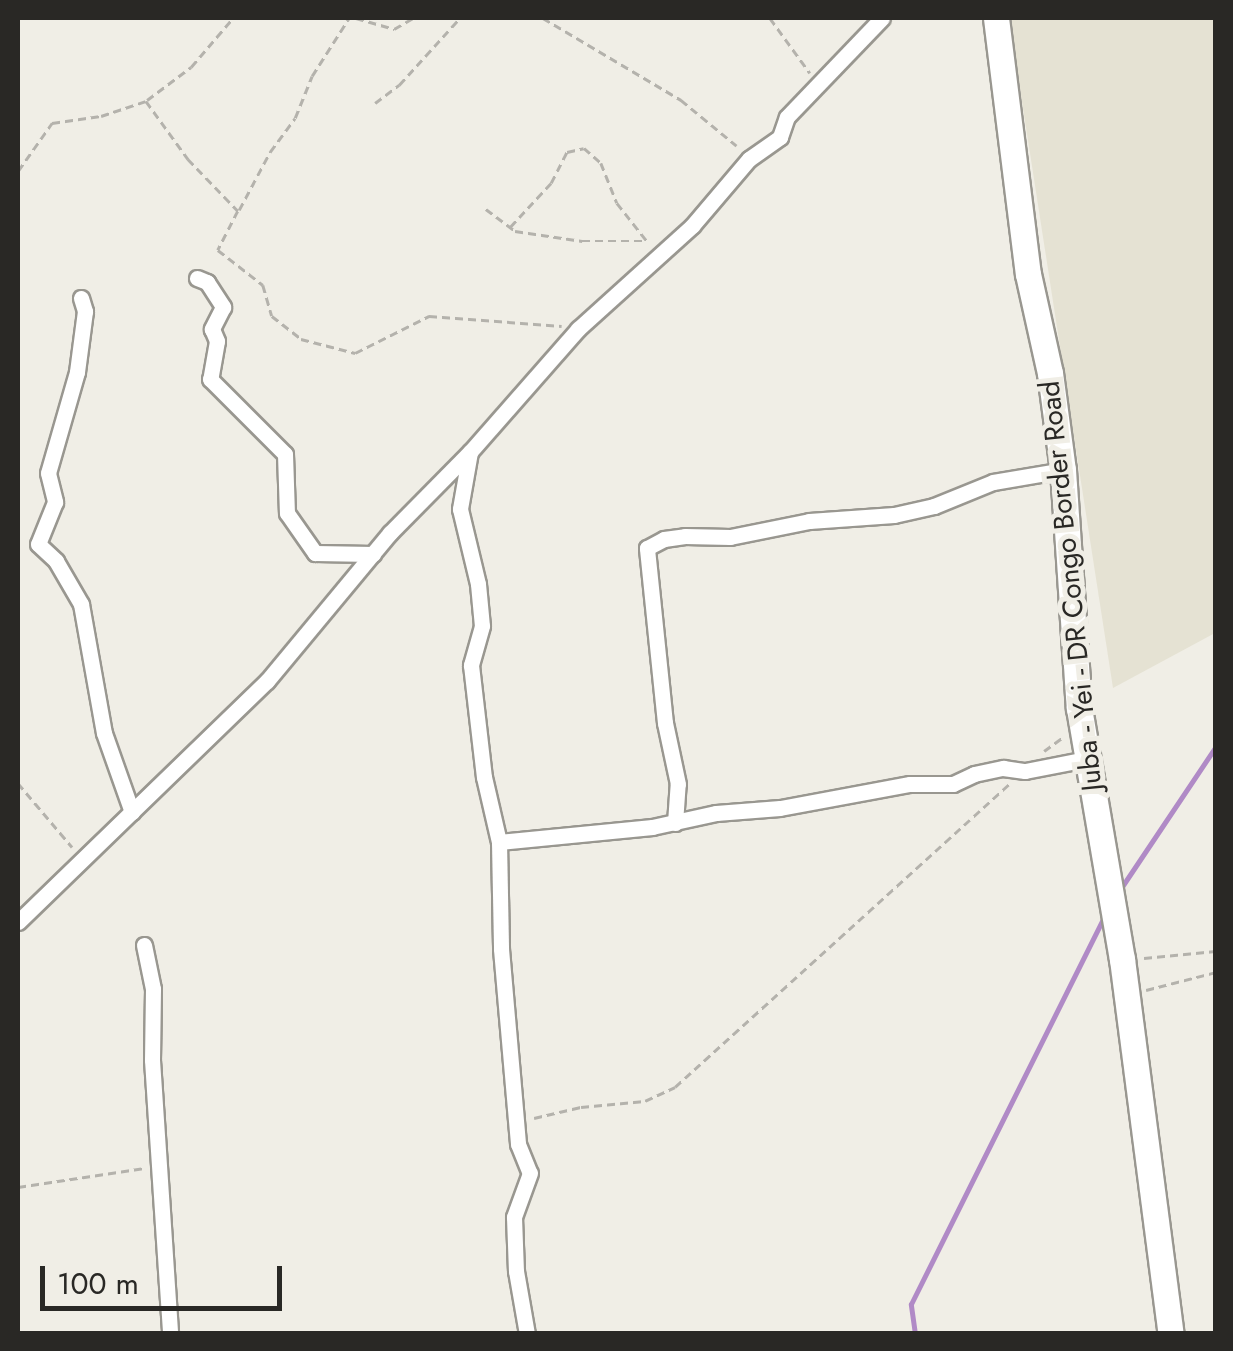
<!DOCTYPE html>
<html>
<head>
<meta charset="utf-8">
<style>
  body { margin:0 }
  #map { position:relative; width:1233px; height:1351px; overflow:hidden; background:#f0eee6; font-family:Jost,sans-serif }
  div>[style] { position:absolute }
  .built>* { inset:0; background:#e5e2d3 }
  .stream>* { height:5px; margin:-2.5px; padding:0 2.5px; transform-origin:2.5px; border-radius:2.5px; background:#b08ac6 }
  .path>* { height:2.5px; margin-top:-1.25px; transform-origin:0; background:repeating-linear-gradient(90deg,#b4b2ac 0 8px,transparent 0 13px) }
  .roads { filter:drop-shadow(2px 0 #999790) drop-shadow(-2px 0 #999790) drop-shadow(0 2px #999790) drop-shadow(0 -2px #999790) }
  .street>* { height:15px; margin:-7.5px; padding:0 7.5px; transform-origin:7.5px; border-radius:7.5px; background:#fff }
  .primary>* { height:25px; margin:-12.5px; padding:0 12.5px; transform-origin:12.5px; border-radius:12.5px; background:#fff }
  span { translate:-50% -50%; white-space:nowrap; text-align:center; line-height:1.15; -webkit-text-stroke:10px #f0eee6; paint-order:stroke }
  .street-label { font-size:28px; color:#292825 }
  .frame { position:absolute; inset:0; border:20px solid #292825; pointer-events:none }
  .scale { position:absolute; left:40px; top:1266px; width:242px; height:45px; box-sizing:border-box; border:5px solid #292825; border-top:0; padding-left:12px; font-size:30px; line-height:35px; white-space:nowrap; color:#292825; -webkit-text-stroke:8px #f0eee6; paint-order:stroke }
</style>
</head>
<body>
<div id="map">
  <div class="built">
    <div style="clip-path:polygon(1009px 18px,1215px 18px,1215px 633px,1113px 688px)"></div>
  </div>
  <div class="stream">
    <div style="left:1119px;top:891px;width:174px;rotate:-56.2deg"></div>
    <div style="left:915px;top:1334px;width:30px;rotate:-98deg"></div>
    <div style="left:911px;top:1304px;width:432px;rotate:-63.5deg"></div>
  </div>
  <div class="path">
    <div style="left:356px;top:18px;width:40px;rotate:16deg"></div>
    <div style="left:394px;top:29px;width:22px;rotate:-30deg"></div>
    <div style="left:543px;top:18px;width:161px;rotate:30.7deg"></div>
    <div style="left:681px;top:100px;width:72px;rotate:39.4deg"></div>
    <div style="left:770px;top:18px;width:68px;rotate:54deg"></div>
    <div style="left:147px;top:100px;width:55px;rotate:-36.9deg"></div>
    <div style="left:191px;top:67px;width:65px;rotate:-49.4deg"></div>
    <div style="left:375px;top:103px;width:30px;rotate:-37deg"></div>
    <div style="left:399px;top:85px;width:91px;rotate:-47.7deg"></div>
    <div style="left:18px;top:171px;width:59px;rotate:-54.7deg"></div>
    <div style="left:52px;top:123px;width:49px;rotate:-8.1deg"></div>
    <div style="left:101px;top:116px;width:47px;rotate:-18.4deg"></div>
    <div style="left:146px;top:101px;width:72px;rotate:54.1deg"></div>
    <div style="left:188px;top:159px;width:72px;rotate:46.1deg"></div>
    <div style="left:238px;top:211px;width:44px;rotate:117.1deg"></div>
    <div style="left:218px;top:250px;width:57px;rotate:37.9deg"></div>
    <div style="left:263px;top:285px;width:32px;rotate:74deg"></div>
    <div style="left:272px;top:316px;width:37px;rotate:38deg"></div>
    <div style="left:301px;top:339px;width:56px;rotate:14.5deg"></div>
    <div style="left:355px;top:353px;width:83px;rotate:-26.6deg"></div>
    <div style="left:429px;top:316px;width:133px;rotate:4.3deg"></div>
    <div style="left:486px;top:209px;width:36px;rotate:37deg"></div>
    <div style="left:515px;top:231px;width:68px;rotate:8.5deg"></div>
    <div style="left:582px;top:241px;width:63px"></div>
    <div style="left:239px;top:210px;width:66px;rotate:-61.9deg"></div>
    <div style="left:270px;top:152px;width:42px;rotate:-53.7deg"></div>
    <div style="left:295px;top:118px;width:45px;rotate:-68deg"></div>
    <div style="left:312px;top:76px;width:69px;rotate:-57.5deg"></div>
    <div style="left:510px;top:227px;width:60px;rotate:-47deg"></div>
    <div style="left:551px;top:183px;width:35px;rotate:-63deg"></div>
    <div style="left:567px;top:152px;width:17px;rotate:-13deg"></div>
    <div style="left:584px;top:148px;width:23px;rotate:41deg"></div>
    <div style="left:601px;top:163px;width:43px;rotate:68.2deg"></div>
    <div style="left:617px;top:203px;width:48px;rotate:51.7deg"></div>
    <div style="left:1044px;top:751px;width:22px;rotate:-36deg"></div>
    <div style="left:18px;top:783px;width:84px;rotate:49.8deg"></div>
    <div style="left:1144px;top:958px;width:72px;rotate:-5.6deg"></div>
    <div style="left:1146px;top:990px;width:72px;rotate:-14.4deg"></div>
    <div style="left:534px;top:1118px;width:48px;rotate:-13.2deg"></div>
    <div style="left:581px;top:1107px;width:64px;rotate:-5.4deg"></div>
    <div style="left:645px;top:1101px;width:33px;rotate:-25deg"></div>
    <div style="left:675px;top:1087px;width:451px;rotate:-42.2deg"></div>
    <div style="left:18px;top:1187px;width:128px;rotate:-8.5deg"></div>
  </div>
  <div class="roads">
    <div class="street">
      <div style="left:197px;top:278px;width:11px;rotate:22deg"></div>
      <div style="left:207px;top:282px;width:30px;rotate:57deg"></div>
      <div style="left:223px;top:307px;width:25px;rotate:117deg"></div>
      <div style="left:212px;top:329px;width:13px;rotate:67deg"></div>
      <div style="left:217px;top:341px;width:39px;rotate:100deg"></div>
      <div style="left:210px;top:379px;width:106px;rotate:45deg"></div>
      <div style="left:285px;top:454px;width:59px;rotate:88.1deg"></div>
      <div style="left:287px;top:513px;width:49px;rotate:55deg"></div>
      <div style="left:315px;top:553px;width:58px;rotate:1deg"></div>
      <div style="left:81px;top:298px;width:14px;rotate:73deg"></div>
      <div style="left:85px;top:311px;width:62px;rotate:97.5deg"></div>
      <div style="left:77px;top:372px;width:105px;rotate:106deg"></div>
      <div style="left:48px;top:473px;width:30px;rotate:76deg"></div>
      <div style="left:55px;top:502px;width:45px;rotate:112deg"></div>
      <div style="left:38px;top:544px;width:25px;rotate:43deg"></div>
      <div style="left:56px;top:561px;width:50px;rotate:59.8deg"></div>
      <div style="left:81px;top:604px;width:131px;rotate:79.9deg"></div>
      <div style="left:104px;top:733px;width:84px;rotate:70.5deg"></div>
      <div style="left:470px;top:452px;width:58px;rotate:100deg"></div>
      <div style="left:460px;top:509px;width:77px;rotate:76.5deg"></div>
      <div style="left:478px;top:584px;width:42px;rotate:84.6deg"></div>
      <div style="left:482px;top:626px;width:41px;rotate:105.8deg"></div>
      <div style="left:471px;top:665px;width:113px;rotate:83.4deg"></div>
      <div style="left:484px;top:777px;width:67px;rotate:77deg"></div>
      <div style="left:499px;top:842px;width:107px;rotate:88.9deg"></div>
      <div style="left:501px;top:949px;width:196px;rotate:85deg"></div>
      <div style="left:518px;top:1144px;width:31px;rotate:68deg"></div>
      <div style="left:530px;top:1173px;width:47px;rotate:110deg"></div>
      <div style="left:514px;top:1217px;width:54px;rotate:87.9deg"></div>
      <div style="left:516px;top:1271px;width:64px;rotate:80.1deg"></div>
      <div style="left:675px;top:823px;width:39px;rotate:-86deg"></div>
      <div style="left:678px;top:784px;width:62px;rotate:-102deg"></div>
      <div style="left:665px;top:723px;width:176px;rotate:-95.9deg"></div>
      <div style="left:647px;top:548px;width:19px;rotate:-28deg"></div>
      <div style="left:664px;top:539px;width:21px;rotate:-8deg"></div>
      <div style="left:685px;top:536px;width:45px;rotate:1.3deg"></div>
      <div style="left:730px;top:537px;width:81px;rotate:-11.4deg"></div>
      <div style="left:809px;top:521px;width:85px;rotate:-4deg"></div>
      <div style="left:894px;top:515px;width:41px;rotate:-12.7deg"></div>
      <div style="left:934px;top:506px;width:64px;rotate:-22.1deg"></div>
      <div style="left:993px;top:482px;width:71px;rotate:-9.7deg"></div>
      <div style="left:499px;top:842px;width:154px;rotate:-5.6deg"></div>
      <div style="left:652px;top:827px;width:66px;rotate:-12.3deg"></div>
      <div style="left:716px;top:813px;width:64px;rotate:-4.5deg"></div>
      <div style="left:780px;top:808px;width:132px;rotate:-10.5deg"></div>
      <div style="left:910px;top:784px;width:43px"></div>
      <div style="left:953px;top:784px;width:23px;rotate:-25deg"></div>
      <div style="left:974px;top:774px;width:30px;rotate:-12deg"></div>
      <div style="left:1003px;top:768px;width:22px;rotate:8deg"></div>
      <div style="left:1025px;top:771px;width:62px;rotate:-11.1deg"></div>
      <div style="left:18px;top:922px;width:347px;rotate:-44.1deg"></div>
      <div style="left:267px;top:681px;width:192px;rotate:-50.3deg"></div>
      <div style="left:390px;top:533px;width:114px;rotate:-45.4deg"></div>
      <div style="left:470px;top:452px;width:164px;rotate:-48.7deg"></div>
      <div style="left:578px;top:329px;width:154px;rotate:-42.1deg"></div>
      <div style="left:692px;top:226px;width:88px;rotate:-49.6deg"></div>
      <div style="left:749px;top:159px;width:38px;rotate:-35deg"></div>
      <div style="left:780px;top:137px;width:21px;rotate:-71deg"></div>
      <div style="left:787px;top:117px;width:137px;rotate:-46.2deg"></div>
      <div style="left:144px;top:945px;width:45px;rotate:78.4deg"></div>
      <div style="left:153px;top:989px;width:71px;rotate:90.8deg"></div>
      <div style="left:152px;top:1060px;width:275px;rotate:86.2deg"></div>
    </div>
    <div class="primary">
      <div style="left:996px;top:18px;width:258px;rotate:82.9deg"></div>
      <div style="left:1028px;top:274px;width:101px;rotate:77.5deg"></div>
      <div style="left:1050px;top:373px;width:98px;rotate:82.4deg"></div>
      <div style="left:1063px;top:470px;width:239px;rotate:86.2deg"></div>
      <div style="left:1079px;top:708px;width:255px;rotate:80.3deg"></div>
      <div style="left:1122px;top:959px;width:378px;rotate:82.6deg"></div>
    </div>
  </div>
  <div class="street-label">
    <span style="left:1071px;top:586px;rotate:-96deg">Juba - Yei - DR Congo Border Road</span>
  </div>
  <div class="frame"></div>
  <div class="scale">100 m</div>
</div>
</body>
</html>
